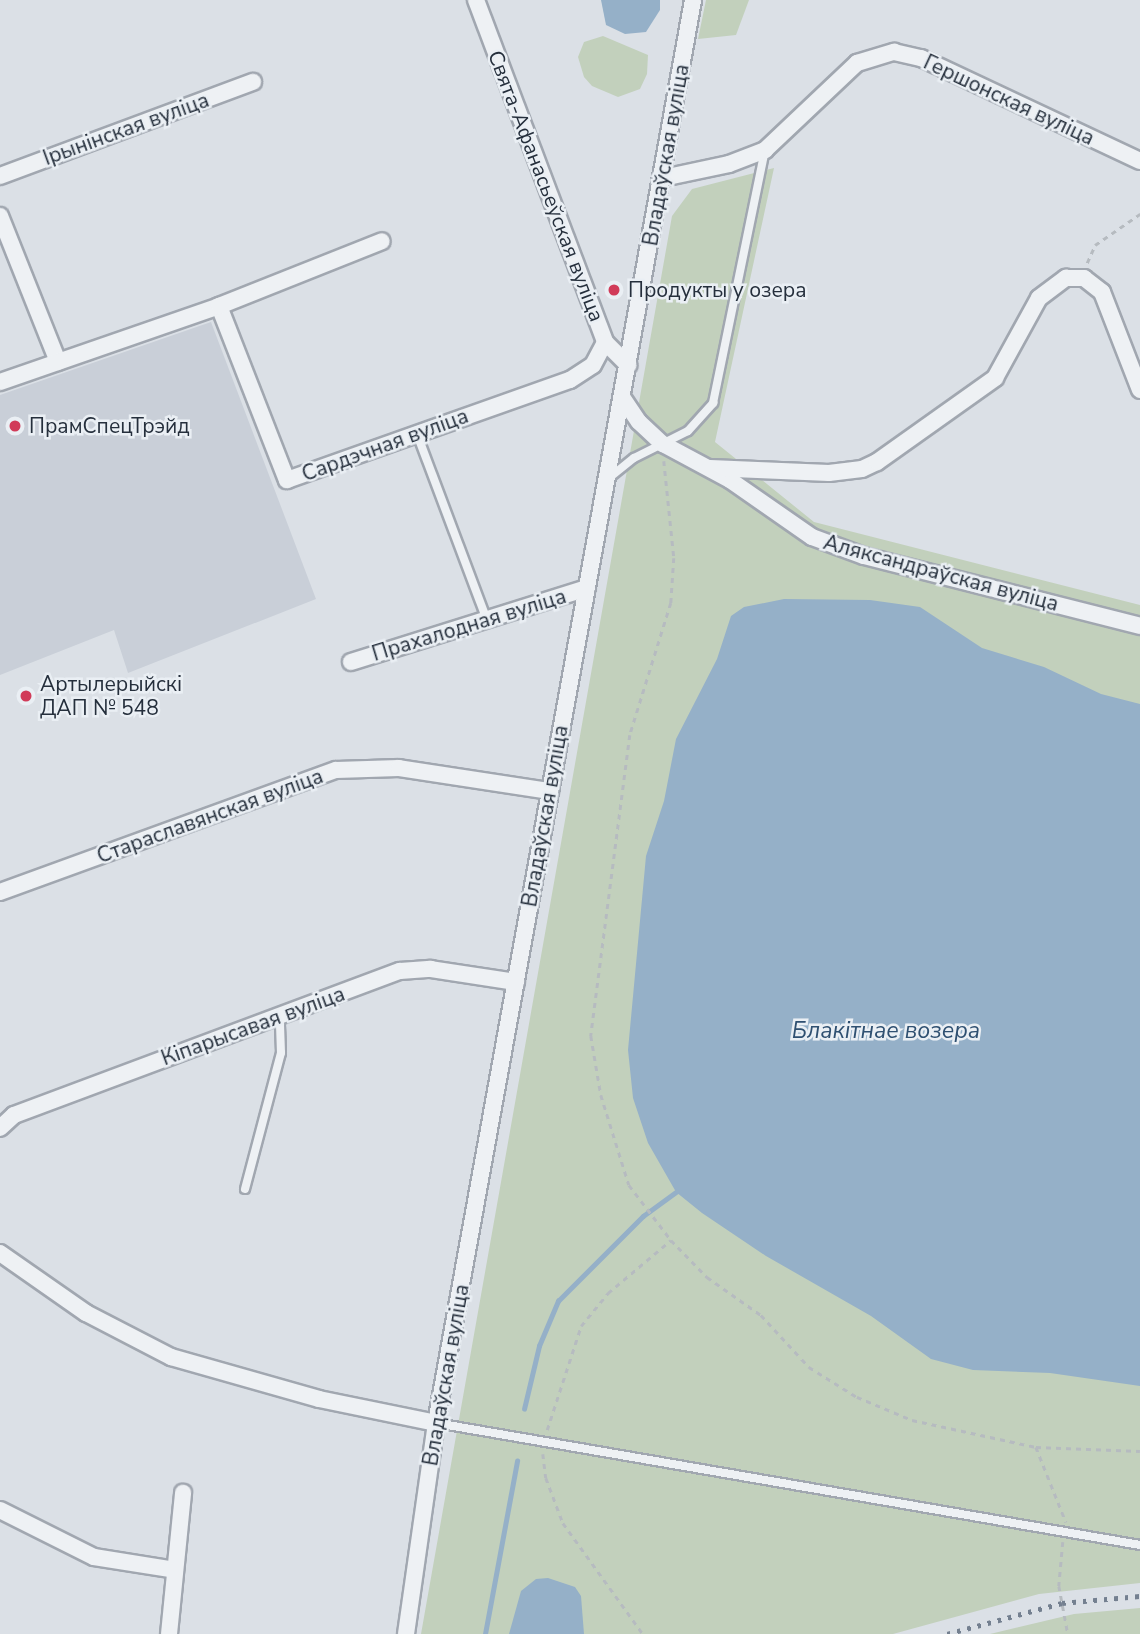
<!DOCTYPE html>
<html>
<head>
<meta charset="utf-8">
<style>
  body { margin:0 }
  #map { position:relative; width:1140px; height:1634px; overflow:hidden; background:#dbe0e6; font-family:"Nunito Sans",sans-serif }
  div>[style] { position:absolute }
  .built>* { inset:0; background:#c9cfd8 }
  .green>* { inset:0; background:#c2d0bc }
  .water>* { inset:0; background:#95b0c8 }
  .stream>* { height:4.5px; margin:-2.25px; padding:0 2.25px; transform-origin:2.25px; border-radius:2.25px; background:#95b0c8 }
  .path>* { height:2.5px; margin-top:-1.25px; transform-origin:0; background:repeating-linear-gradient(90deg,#b6bbc0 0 5px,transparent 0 10px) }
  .roads { filter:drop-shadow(2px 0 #a1a7b0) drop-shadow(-2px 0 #a1a7b0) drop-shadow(0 2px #a1a7b0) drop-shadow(0 -2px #a1a7b0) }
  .service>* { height:8px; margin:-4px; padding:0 4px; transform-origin:4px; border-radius:4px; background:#eef1f4 }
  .minor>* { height:16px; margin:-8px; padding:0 8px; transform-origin:8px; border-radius:8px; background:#eef1f4 }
  .rail>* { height:4.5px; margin-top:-2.25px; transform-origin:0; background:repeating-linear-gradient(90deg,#748090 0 3.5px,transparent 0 10.5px) }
  .dots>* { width:19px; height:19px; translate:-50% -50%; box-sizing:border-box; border:4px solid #eaeff4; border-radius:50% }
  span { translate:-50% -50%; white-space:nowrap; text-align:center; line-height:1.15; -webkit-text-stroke:5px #eaeff4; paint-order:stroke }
  .street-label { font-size:21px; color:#252f3c }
  .poi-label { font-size:21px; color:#252f3c }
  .left { translate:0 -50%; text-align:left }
  .water-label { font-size:23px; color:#2f5071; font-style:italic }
</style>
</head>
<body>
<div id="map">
  <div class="built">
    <div style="clip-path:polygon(211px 322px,316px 599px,128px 673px,114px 630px,0 675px,0 395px)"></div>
  </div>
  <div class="green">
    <div style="clip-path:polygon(706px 0,749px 0,736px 35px,698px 39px)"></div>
    <div style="clip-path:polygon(603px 36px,648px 55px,647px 74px,640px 89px,618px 97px,592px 86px,584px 77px,578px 57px,584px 42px)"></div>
    <div style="clip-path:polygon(774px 168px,715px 442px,814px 522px,1140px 605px,1140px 1583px,1039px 1594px,893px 1634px,421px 1634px,672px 216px,692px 189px)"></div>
    <div style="clip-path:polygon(1140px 1608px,1140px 1634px,990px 1634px,1074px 1614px)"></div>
  </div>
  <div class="water">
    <div style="clip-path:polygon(601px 0,660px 0,660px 10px,646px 32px,625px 34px,606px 25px)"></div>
    <div style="clip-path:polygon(784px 599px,870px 600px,920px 607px,982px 648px,1044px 667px,1101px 694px,1140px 704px,1140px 1386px,1050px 1373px,973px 1370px,931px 1359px,871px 1316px,766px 1256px,702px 1213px,676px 1192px,648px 1143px,633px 1098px,628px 1050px,646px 856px,664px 801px,676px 739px,717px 659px,731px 616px,744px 607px)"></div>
    <div style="clip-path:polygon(548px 1578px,575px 1587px,581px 1596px,584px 1634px,509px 1634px,521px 1591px,536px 1579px)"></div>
  </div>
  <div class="stream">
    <div style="left:524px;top:1409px;width:65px;rotate:-76.6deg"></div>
    <div style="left:539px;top:1346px;width:49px;rotate:-67.1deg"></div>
    <div style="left:558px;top:1301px;width:120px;rotate:-45deg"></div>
    <div style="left:643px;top:1216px;width:41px;rotate:-36deg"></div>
    <div style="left:485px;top:1634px;width:176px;rotate:-79.5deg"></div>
  </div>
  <div class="path">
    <div style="left:1087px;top:263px;width:20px;rotate:-66deg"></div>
    <div style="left:1095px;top:245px;width:55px;rotate:-34.6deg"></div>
    <div style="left:664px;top:461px;width:98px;rotate:84.1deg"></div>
    <div style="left:674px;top:558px;width:45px;rotate:93.8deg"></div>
    <div style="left:671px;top:603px;width:138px;rotate:107.3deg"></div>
    <div style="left:630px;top:735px;width:304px;rotate:97.4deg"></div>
    <div style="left:591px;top:1036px;width:60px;rotate:80.4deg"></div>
    <div style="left:601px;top:1095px;width:94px;rotate:72.7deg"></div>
    <div style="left:629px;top:1185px;width:69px;rotate:52.6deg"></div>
    <div style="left:671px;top:1240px;width:52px;rotate:45.8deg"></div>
    <div style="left:707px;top:1277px;width:66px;rotate:35.1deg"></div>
    <div style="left:761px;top:1315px;width:71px;rotate:47.3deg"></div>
    <div style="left:809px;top:1367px;width:57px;rotate:32deg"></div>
    <div style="left:857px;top:1397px;width:60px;rotate:22.7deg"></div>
    <div style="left:912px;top:1420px;width:127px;rotate:12.3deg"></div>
    <div style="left:1036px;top:1447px;width:81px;rotate:68.2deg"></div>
    <div style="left:547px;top:1430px;width:109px;rotate:-71.9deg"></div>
    <div style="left:581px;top:1326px;width:43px;rotate:-50.7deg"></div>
    <div style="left:608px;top:1293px;width:82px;rotate:-40.1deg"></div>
    <div style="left:1036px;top:1447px;width:104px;rotate:2.2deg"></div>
    <div style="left:543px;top:1454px;width:24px;rotate:83deg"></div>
    <div style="left:546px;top:1478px;width:48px;rotate:69.3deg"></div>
    <div style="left:563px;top:1523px;width:137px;rotate:54.2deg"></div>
    <div style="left:1063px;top:1542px;width:44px;rotate:95.2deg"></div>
    <div style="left:1059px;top:1586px;width:49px;rotate:79.4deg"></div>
  </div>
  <div class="roads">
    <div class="service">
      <div style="left:417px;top:434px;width:199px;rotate:69.4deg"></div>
      <div style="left:609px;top:478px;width:32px;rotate:-39deg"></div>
      <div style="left:634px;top:458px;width:60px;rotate:-26.6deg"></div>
      <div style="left:688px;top:431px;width:38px;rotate:-48deg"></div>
      <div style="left:713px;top:403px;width:258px;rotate:-78.4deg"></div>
      <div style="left:245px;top:1189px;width:141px;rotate:-75.2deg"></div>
      <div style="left:281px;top:1053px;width:37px;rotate:-92deg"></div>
      <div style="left:436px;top:1423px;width:714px;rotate:9.83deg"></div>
    </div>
    <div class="minor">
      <div style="left:476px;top:0;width:366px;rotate:69.3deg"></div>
      <div style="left:605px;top:342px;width:33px;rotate:45deg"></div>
      <div style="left:0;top:176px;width:270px;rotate:-20.4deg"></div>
      <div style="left:663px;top:178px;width:67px;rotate:-12deg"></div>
      <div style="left:729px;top:164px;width:39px;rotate:-21deg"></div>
      <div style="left:765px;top:150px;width:127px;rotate:-43.4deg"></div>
      <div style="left:857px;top:63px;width:39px;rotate:-17deg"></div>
      <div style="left:894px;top:52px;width:28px;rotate:13deg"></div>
      <div style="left:921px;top:58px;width:242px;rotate:25.2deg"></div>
      <div style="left:0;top:216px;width:157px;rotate:68.3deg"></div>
      <div style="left:219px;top:306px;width:187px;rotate:68.7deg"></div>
      <div style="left:287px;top:480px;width:300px;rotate:-19.5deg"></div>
      <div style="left:570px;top:380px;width:27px;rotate:-33deg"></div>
      <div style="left:593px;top:365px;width:26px;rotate:-62deg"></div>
      <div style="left:0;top:382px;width:232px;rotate:-19.1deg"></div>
      <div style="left:219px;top:306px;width:175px;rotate:-21.7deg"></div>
      <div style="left:622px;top:397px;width:30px;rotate:56deg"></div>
      <div style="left:639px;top:422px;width:33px;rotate:43deg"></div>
      <div style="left:663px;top:444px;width:76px;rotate:28.2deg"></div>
      <div style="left:730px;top:480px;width:100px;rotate:34.8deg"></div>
      <div style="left:812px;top:537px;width:55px;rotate:20.1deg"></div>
      <div style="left:864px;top:556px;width:285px;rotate:14.2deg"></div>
      <div style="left:710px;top:468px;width:119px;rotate:2.4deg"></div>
      <div style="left:829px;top:473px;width:33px;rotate:-7deg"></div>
      <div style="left:862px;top:469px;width:17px;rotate:-25deg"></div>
      <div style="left:877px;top:462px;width:145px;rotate:-35.4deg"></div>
      <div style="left:995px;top:378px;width:91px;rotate:-61.2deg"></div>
      <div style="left:1039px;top:298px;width:34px;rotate:-37deg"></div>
      <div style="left:1066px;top:278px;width:18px"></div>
      <div style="left:1084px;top:278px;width:23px;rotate:38deg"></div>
      <div style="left:1102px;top:292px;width:105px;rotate:68.8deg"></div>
      <div style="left:351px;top:662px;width:247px;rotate:-17.4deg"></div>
      <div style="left:0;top:892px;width:357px;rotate:-20deg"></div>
      <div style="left:336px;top:770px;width:63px;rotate:-1.8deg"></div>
      <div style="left:399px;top:768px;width:153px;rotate:8.7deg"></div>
      <div style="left:0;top:1128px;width:19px;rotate:-43deg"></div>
      <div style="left:14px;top:1115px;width:412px;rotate:-20.5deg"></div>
      <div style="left:400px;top:971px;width:31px;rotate:-4deg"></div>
      <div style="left:431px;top:969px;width:86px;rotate:8.7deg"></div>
      <div style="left:0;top:1253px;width:105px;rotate:34.9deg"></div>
      <div style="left:86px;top:1313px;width:96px;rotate:27.4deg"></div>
      <div style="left:171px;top:1357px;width:154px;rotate:15.8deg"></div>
      <div style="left:319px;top:1399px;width:119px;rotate:11.6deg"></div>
      <div style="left:0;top:1510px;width:105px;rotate:26.6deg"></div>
      <div style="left:94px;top:1557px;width:82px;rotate:9.1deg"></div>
      <div style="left:169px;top:1634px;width:142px;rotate:-84.3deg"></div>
      <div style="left:406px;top:1634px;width:213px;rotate:-81.9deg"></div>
      <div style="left:436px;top:1423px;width:1446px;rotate:-79.76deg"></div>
    </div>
  </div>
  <div class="rail">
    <div style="left:947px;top:1634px;width:119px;rotate:-15.1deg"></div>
    <div style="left:1062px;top:1603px;width:78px;rotate:-5.1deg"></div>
  </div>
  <div class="dots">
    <div style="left:614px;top:290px;background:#d13b59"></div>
    <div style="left:15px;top:426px;background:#d13b59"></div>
    <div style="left:26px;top:696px;background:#d13b59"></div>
  </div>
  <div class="street-label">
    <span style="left:1009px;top:100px;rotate:25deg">Гершонская вуліца</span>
    <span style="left:126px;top:129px;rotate:-20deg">Ірынінская вуліца</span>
    <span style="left:666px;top:155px;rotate:-80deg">Владаўская вуліца</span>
    <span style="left:546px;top:186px;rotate:69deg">Свята-Афанасьеўская вуліца</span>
    <span style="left:385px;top:445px;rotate:-20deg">Сардэчная вуліца</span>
    <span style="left:941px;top:573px;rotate:15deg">Аляксандраўская вуліца</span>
    <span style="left:469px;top:625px;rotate:-17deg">Прахалодная вуліца</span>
    <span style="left:210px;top:816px;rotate:-20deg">Стараславянская вуліца</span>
    <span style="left:545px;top:816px;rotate:-80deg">Владаўская вуліца</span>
    <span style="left:253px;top:1026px;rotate:-20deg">Кіпарысавая вуліца</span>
    <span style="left:446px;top:1375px;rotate:-80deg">Владаўская вуліца</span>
  </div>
  <div class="poi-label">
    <span class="left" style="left:628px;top:290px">Продукты у озера</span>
    <span class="left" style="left:29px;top:426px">ПрамСпецТрэйд</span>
    <span class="left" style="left:40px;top:696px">Артылерыйскі<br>ДАП № 548</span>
  </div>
  <div class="water-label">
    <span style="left:886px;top:1031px">Блакітнае возера</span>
  </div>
</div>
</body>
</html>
